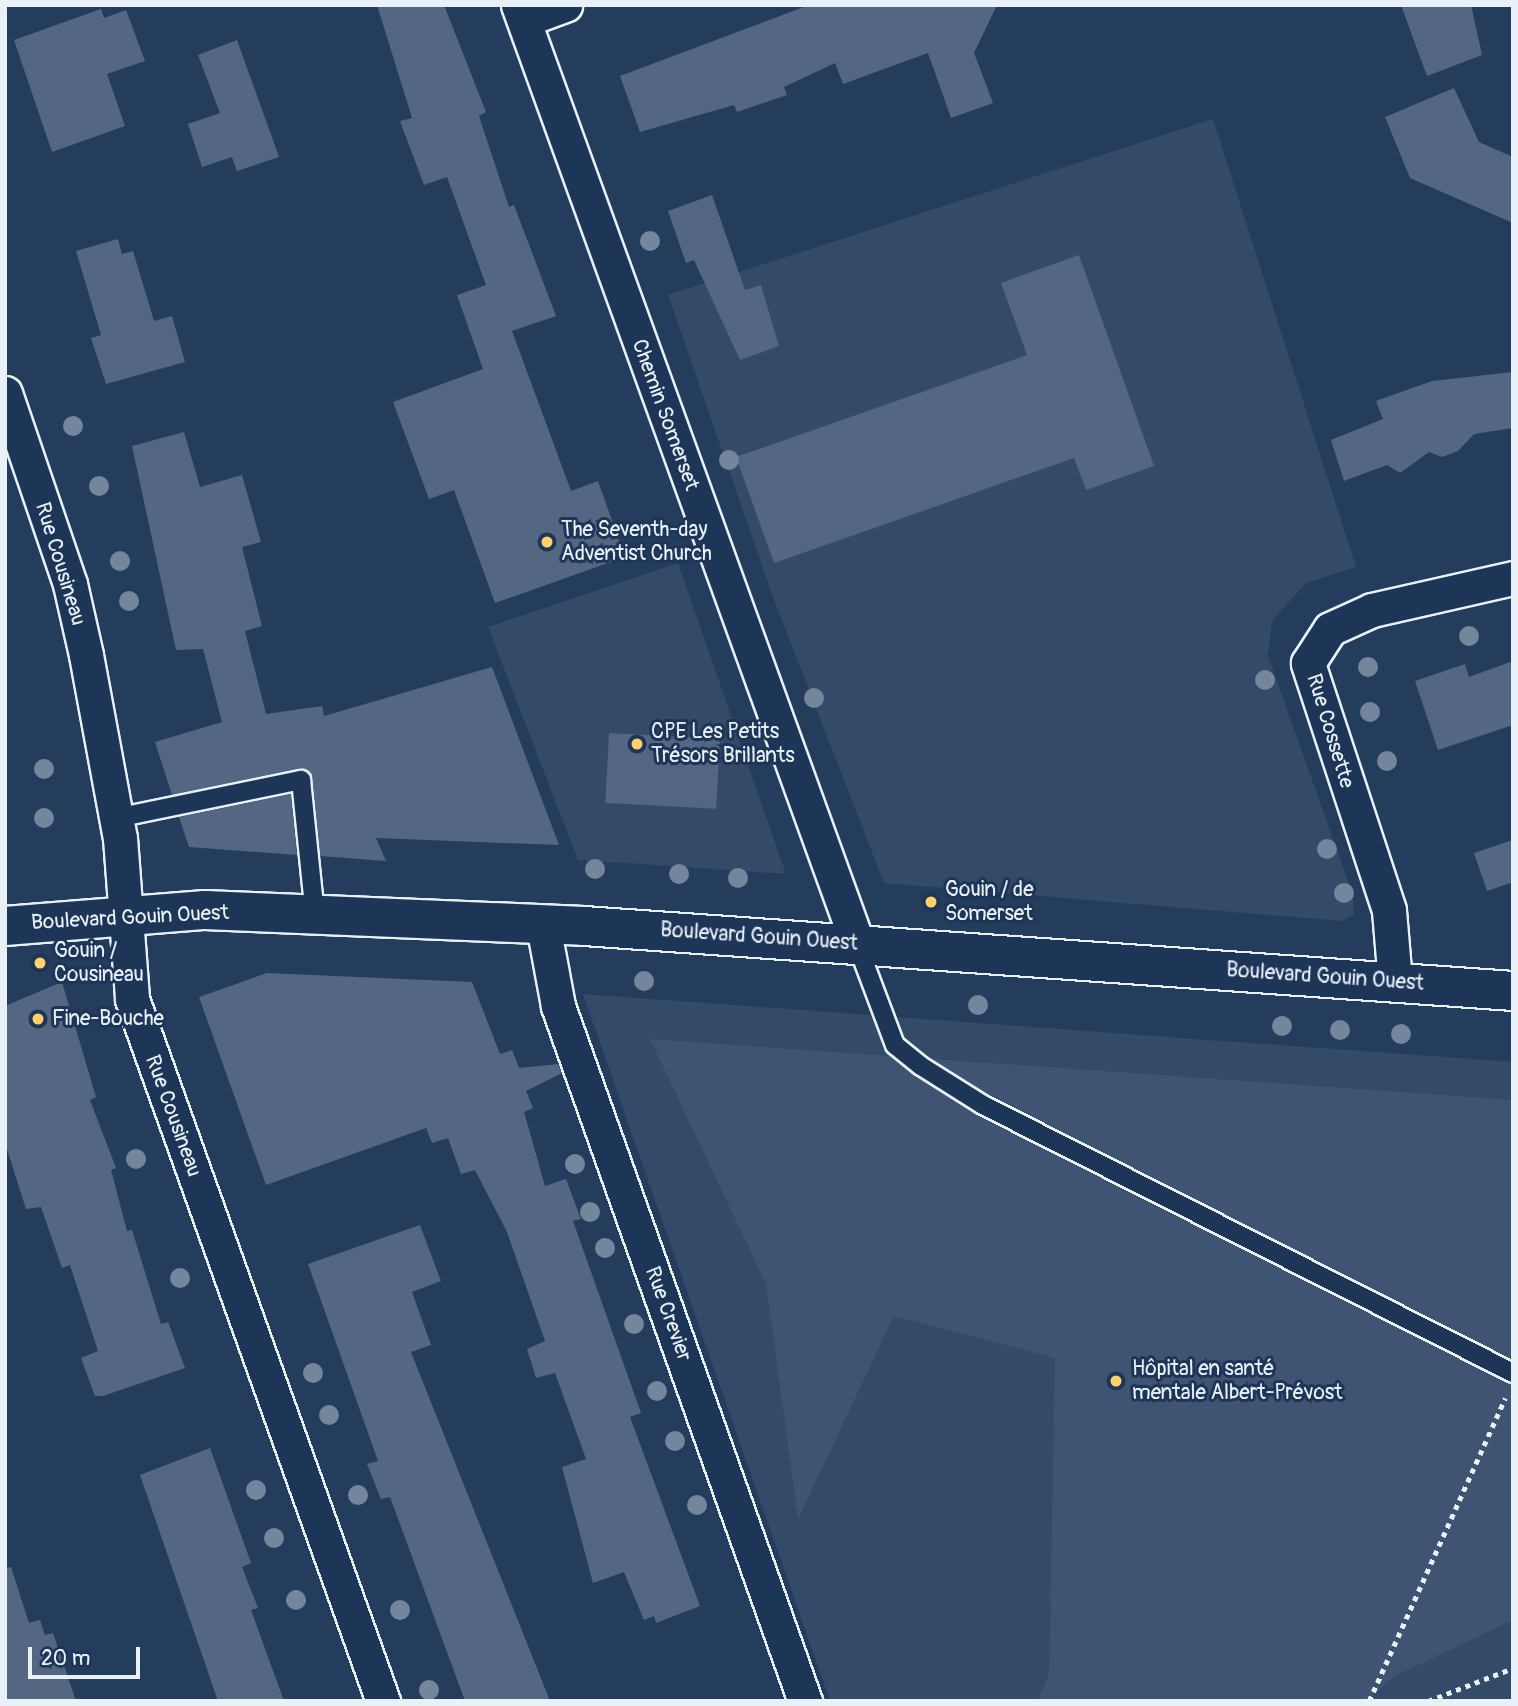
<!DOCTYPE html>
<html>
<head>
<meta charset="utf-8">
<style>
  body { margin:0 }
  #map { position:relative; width:1518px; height:1706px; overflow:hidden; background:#253d5d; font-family:Pangolin,sans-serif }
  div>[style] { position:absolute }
  .built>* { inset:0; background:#334a68 }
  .green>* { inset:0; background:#3e5472 }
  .building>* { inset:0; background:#536782; transform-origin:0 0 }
  .path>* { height:4.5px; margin-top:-2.25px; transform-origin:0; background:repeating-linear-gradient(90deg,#e8f1f8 0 5px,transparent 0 10px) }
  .roads { filter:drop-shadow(2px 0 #e8f1f8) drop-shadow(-2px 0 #e8f1f8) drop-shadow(0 2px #e8f1f8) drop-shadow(0 -2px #e8f1f8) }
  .lane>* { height:18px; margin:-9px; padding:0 9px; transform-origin:9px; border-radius:9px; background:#1d3557 }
  .street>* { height:33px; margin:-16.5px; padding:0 16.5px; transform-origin:16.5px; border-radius:16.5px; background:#1d3557 }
  .secondary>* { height:38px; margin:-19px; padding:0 19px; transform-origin:19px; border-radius:19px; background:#1d3557 }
  .trees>* { width:20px; height:20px; margin:-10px; border-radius:50%; background:#74869c }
  .dots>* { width:19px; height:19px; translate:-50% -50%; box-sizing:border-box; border:4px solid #1d3557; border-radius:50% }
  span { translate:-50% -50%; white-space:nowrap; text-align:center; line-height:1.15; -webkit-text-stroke:6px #1d3557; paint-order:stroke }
  .street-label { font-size:21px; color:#e8f1f8 }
  .poi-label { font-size:21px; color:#e8f1f8 }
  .left { translate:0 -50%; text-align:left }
  .frame { position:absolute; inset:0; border:7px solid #e8f1f8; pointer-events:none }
  .scale { position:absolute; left:28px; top:1647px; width:112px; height:32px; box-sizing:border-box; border:4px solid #e8f1f8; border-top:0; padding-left:9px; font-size:21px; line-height:24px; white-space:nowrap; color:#e8f1f8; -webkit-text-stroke:5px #1d3557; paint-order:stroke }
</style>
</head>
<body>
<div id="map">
  <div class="built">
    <div style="clip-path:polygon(1213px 119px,1356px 567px,1306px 583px,1272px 621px,1268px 656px,1353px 895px,1354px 914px,1342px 921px,884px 883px,774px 600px,668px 295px)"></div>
    <div style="clip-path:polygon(678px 563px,786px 874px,578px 860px,488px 627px)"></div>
    <div style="clip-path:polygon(583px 994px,1513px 1062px,1513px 1701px,830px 1701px)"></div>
  </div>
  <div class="green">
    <div style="clip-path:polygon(650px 1039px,1513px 1100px,1513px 1620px,1395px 1676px,1366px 1701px,1037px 1701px,1049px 1675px,1055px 1358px,894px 1316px,798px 1519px,766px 1284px)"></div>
  </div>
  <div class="building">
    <div style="clip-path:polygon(377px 5px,444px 5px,486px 112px,479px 116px,509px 207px,514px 205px,556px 316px,512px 331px,571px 491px,598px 481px,625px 557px,495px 603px,454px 490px,429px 499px,393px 402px,483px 369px,457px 295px,486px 285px,447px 177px,424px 185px,400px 121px,412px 118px)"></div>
    <div style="clip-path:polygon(809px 5px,997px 5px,974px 53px,993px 103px,951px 118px,928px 53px,843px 84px,835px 63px,784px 87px,787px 95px,737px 112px,734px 105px,640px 132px,620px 76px)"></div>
    <div style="clip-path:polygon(1401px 5px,1471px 5px,1482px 55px,1427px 76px)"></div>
    <div style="clip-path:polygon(101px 9px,104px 18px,126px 10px,145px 61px,107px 74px,125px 126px,52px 152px,14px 40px)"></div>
    <div style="clip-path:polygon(237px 40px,279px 157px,237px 171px,232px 157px,202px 167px,188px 124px,220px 113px,198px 55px)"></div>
    <div style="clip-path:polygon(1454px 88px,1479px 142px,1513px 157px,1513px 223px,1410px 178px,1385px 117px)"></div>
    <div style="clip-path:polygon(712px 195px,745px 290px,761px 285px,779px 346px,740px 360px,694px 260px,686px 263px,668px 211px)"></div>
    <div style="clip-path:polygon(118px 239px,122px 254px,133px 251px,154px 321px,172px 316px,185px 362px,106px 384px,91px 338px,101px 335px,76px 251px)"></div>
    <div style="clip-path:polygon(1079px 255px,1154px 466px,1086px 490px,1074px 458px,774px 563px,736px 457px,1027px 355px,1001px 283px)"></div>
    <div style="clip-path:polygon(1513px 372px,1513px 428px,1474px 434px,1458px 451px,1442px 457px,1429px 452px,1400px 473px,1387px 465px,1344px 481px,1331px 440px,1383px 419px,1376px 401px,1432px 381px)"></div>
    <div style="clip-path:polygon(184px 432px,200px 487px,242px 475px,261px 542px,242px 547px,262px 626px,245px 631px,266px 714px,322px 706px,324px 716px,492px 667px,559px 845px,376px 838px,386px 861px,320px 856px,312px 779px,304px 769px,172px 795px,155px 742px,222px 722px,203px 649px,176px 650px,132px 446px)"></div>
    <div style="clip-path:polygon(1513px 661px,1513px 725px,1438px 750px,1415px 681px,1465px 664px,1469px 677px)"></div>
    <div style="left:609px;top:733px;width:111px;height:70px;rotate:3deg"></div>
    <div style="clip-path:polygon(291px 794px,297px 855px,189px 847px,179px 817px)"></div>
    <div style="clip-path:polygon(1513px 840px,1513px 882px,1487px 891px,1474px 853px)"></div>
    <div style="clip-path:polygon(267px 973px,472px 982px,500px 1054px,512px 1050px,519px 1068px,558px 1064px,562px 1073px,526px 1091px,533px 1108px,524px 1112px,545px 1186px,566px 1179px,581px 1219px,573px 1221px,641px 1413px,630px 1417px,700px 1606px,656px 1623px,654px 1616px,644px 1620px,624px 1572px,593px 1583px,562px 1467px,586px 1459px,555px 1373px,536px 1378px,527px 1349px,545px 1341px,507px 1232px,475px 1170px,461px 1174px,448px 1138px,432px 1143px,426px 1128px,266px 1185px,199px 997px)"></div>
    <div style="clip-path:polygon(62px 982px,96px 1097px,90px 1100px,116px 1168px,111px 1170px,127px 1231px,132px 1230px,161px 1324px,168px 1322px,185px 1368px,103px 1396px,95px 1396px,81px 1358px,98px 1351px,70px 1265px,62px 1268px,41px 1207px,26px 1209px,5px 1143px,5px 1006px)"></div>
    <div style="clip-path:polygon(420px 1225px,441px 1281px,412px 1292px,431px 1345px,411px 1352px,550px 1701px,465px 1701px,390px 1497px,381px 1499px,367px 1464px,378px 1461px,308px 1264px)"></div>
    <div style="clip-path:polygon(210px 1448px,251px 1563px,242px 1567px,258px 1608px,251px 1610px,284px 1701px,218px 1701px,140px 1475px)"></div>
    <div style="clip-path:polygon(11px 1567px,29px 1623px,40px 1620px,45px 1635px,53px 1633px,76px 1701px,5px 1701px,5px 1568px)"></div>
  </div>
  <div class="path">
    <div style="left:1369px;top:1701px;width:332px;rotate:-65.8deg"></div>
    <div style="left:1428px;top:1701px;width:91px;rotate:-21.2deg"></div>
  </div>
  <div class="roads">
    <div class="lane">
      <div style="left:116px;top:818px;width:189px;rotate:-11.6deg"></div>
      <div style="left:301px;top:780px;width:136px;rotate:84.1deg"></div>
      <div style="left:857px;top:944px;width:108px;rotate:69.4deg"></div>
      <div style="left:895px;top:1045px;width:33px;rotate:39deg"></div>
      <div style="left:921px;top:1066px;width:73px;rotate:32.2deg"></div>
      <div style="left:983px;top:1105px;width:594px;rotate:26.82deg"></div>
    </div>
    <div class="street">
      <div style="left:518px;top:5px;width:996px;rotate:70.11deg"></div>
      <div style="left:524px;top:20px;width:44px;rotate:-20.1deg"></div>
      <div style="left:5px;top:393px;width:202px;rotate:71.2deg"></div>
      <div style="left:70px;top:584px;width:73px;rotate:77.3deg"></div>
      <div style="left:86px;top:655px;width:186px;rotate:79.5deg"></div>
      <div style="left:120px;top:838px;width:161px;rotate:85.7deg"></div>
      <div style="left:132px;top:999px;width:746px;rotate:70.33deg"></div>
      <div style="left:543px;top:925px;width:82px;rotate:79.5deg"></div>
      <div style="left:558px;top:1006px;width:738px;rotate:70.44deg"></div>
      <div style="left:1395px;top:982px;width:72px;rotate:-94.8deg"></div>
      <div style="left:1389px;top:910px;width:260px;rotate:-108.2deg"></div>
      <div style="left:1308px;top:663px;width:40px;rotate:-57.1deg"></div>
      <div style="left:1330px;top:629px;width:46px;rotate:-24.3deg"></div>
      <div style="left:1372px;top:610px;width:145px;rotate:-12.8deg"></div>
    </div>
    <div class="secondary">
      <div style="left:5px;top:926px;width:201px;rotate:-4.6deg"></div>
      <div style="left:205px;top:910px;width:379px;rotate:2.4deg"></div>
      <div style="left:584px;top:926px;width:931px;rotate:4deg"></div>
    </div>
  </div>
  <div class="trees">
    <div style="left:650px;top:241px"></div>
    <div style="left:73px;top:426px"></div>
    <div style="left:729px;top:460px"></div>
    <div style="left:99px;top:486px"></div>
    <div style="left:120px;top:561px"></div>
    <div style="left:129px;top:601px"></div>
    <div style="left:1469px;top:636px"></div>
    <div style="left:1368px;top:667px"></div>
    <div style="left:1265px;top:680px"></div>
    <div style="left:814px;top:698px"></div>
    <div style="left:1370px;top:712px"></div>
    <div style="left:1387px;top:761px"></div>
    <div style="left:44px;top:769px"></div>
    <div style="left:44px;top:818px"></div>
    <div style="left:1327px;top:849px"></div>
    <div style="left:595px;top:869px"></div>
    <div style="left:679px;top:874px"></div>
    <div style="left:738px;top:878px"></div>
    <div style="left:1344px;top:893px"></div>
    <div style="left:644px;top:981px"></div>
    <div style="left:978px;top:1005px"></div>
    <div style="left:1282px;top:1026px"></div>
    <div style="left:1340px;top:1030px"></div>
    <div style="left:1401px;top:1034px"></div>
    <div style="left:136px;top:1159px"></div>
    <div style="left:575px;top:1164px"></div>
    <div style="left:590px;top:1212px"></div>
    <div style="left:605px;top:1248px"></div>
    <div style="left:180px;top:1278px"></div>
    <div style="left:634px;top:1324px"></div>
    <div style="left:313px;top:1373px"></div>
    <div style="left:657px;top:1391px"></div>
    <div style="left:329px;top:1415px"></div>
    <div style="left:675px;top:1441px"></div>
    <div style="left:256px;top:1490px"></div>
    <div style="left:358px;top:1495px"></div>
    <div style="left:697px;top:1505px"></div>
    <div style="left:274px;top:1538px"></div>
    <div style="left:296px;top:1600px"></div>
    <div style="left:400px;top:1610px"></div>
    <div style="left:429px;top:1690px"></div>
  </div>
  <div class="dots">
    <div style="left:547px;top:542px;background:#ffd166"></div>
    <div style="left:637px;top:744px;background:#ffd166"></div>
    <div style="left:931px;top:902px;background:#ffd166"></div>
    <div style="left:40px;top:963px;background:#ffd166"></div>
    <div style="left:38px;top:1019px;background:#ffd166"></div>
    <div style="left:1116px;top:1381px;background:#ffd166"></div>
  </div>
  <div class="street-label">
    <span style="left:665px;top:415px;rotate:70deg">Chemin Somerset</span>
    <span style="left:60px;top:564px;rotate:73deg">Rue Cousineau</span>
    <span style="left:1330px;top:731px;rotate:73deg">Rue Cossette</span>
    <span style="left:130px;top:918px;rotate:-3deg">Boulevard Gouin Ouest</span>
    <span style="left:759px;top:937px;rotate:4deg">Boulevard Gouin Ouest</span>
    <span style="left:1325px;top:977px;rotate:4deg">Boulevard Gouin Ouest</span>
    <span style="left:173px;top:1116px;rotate:70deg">Rue Cousineau</span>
    <span style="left:668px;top:1314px;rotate:70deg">Rue Crevier</span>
  </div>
  <div class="poi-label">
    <span class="left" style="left:561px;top:542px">The Seventh-day<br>Adventist Church</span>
    <span class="left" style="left:651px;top:744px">CPE Les Petits<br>Trésors Brillants</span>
    <span class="left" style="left:945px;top:902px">Gouin / de<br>Somerset</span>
    <span class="left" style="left:54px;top:963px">Gouin /<br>Cousineau</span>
    <span class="left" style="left:52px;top:1019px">Fine-Bouche</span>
    <span class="left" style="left:1132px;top:1381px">Hôpital en santé<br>mentale Albert-Prévost</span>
  </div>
  <div class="frame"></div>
  <div class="scale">20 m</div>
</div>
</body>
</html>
